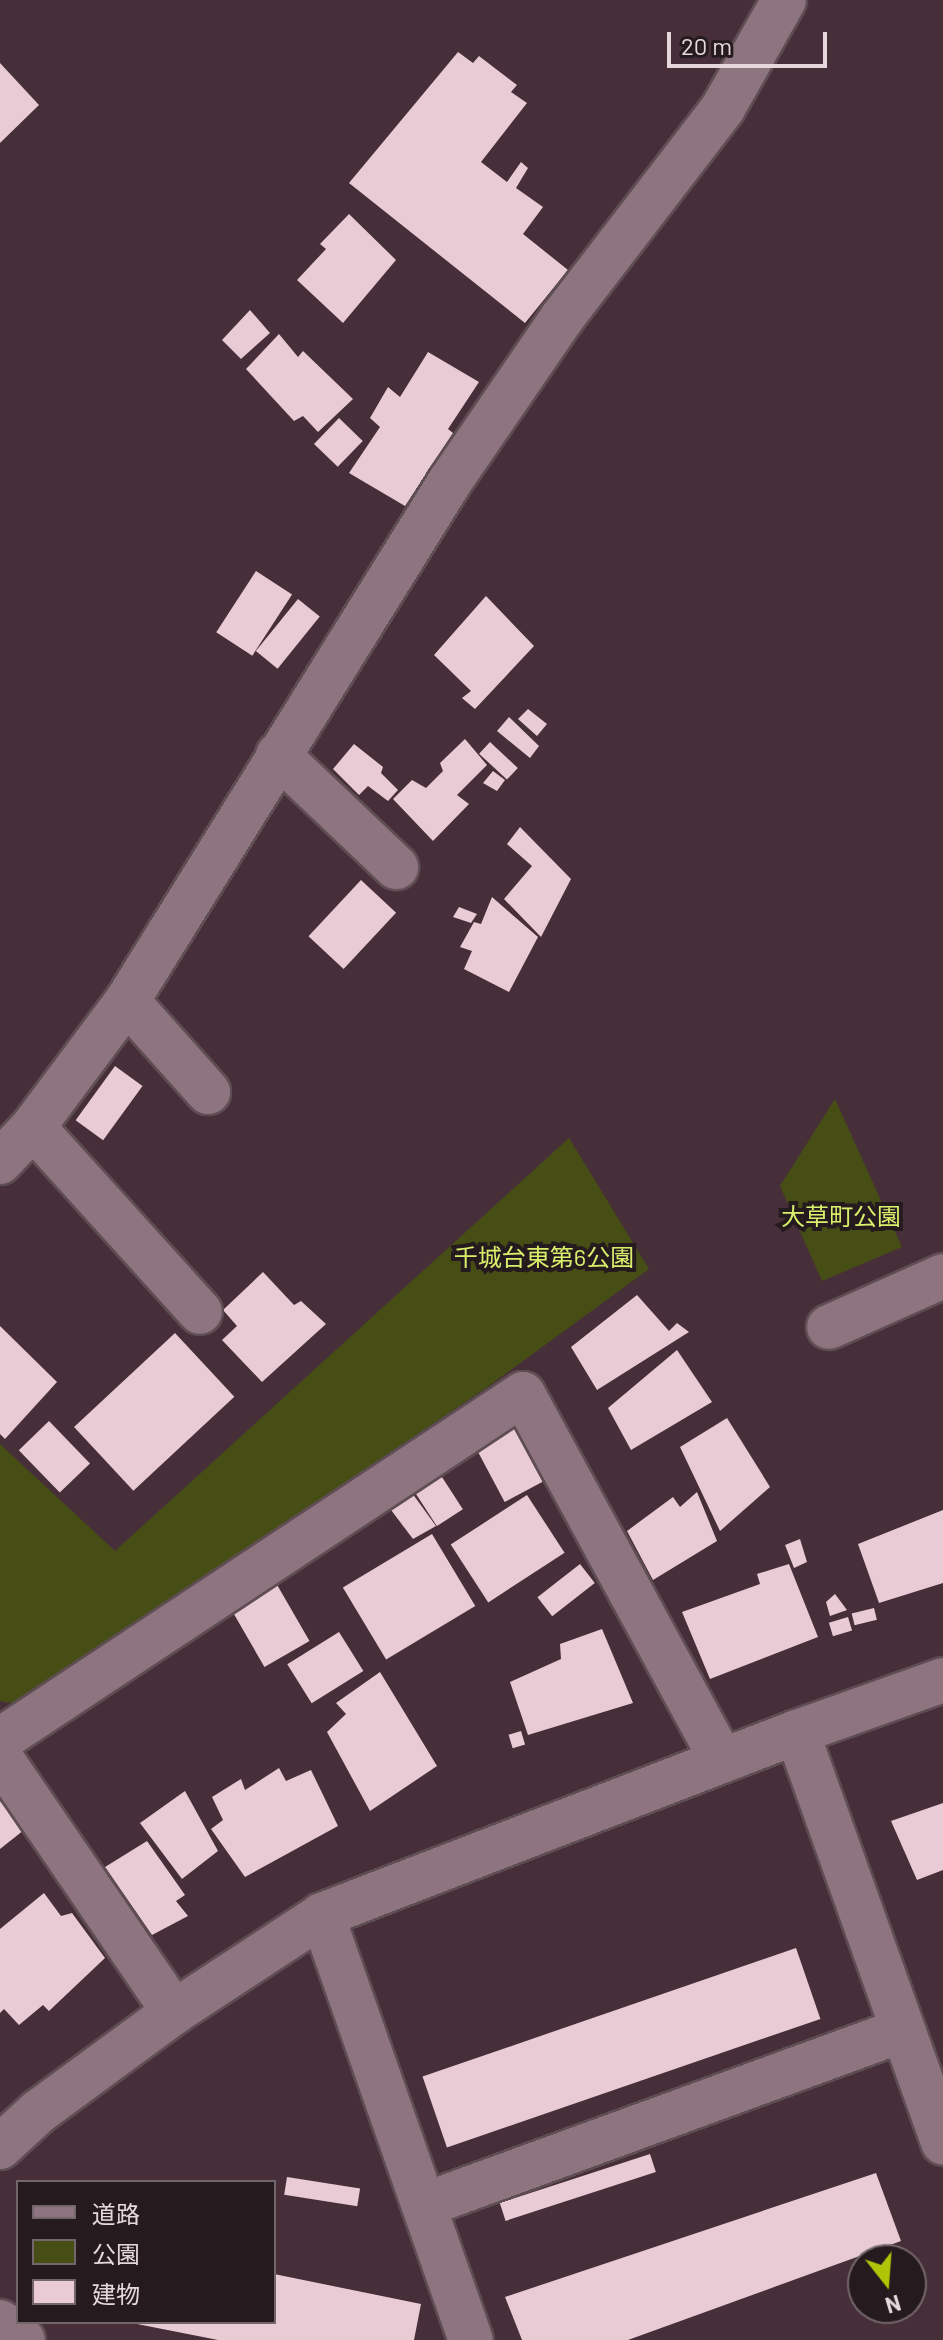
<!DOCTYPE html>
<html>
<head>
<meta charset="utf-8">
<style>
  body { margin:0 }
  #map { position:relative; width:943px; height:2340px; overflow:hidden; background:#462f38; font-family:Barlow,"Noto Sans JP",sans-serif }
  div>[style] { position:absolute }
  .green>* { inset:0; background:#464e16 }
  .building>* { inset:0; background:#e8cbd5; transform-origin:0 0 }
  .roads { filter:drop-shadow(2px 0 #5f4d54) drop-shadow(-2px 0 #5f4d54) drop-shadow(0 2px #5f4d54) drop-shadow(0 -2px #5f4d54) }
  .minor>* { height:44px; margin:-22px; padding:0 22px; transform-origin:22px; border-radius:22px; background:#8e747e }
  span { translate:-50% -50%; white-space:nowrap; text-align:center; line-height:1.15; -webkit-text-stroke:8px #251b1f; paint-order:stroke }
  .park-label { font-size:24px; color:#d9ef6b }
  .legend { position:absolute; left:16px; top:2180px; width:260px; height:144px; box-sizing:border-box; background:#251b1f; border:2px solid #72666b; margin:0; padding:10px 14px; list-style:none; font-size:24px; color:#e5d7dc }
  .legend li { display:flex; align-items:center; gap:16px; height:40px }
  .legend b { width:40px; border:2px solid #72666b }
  .north { position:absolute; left:847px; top:2244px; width:80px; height:80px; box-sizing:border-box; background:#251b1f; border:2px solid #72666b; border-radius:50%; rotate:163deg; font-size:22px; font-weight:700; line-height:32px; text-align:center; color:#e5d7dc }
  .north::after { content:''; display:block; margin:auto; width:28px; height:36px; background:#afc507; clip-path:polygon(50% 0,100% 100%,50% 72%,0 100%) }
  .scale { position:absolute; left:667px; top:32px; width:160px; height:36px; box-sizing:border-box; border:4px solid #e5d7dc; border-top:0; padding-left:10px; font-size:24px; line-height:28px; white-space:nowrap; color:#e5d7dc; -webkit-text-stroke:6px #251b1f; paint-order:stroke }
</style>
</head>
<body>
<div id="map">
  <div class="green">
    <div style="clip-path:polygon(835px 1099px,902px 1247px,822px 1281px,780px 1186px)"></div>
    <div style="clip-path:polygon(569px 1138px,649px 1269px,486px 1388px,17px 1704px,0 1701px,0 1444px,115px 1551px)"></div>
  </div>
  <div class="building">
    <div style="clip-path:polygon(458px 52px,473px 63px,479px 56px,517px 85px,511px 92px,527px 103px,481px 162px,507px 182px,521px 162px,528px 168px,516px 188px,543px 207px,523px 234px,568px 270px,525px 323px,349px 183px)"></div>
    <div style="clip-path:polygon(0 63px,39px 105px,0 143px)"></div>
    <div style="clip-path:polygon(349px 214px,396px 260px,343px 323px,297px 280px,326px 249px,320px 244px)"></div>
    <div style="clip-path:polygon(250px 310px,270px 333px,241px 359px,222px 340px)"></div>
    <div style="clip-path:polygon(279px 334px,298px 357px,303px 351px,353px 399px,318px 432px,303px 416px,294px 421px,246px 369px)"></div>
    <div style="clip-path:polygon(428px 352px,479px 382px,448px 429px,453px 433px,405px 506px,349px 473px,380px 427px,370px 418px,388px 387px,400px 397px)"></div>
    <div style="left:339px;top:418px;width:33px;height:36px;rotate:44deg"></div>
    <div style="left:256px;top:571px;width:43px;height:73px;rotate:33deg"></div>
    <div style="clip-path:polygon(486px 596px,534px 646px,475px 709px,462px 698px,471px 691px,434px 655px)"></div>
    <div style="left:298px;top:599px;width:28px;height:67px;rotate:39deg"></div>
    <div style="clip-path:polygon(528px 709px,547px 724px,537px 736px,518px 719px)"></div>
    <div style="clip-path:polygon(509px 717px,539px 746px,530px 758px,497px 731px)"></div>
    <div style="clip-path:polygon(465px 739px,487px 765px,457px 795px,469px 804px,433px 841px,393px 799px,412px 780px,426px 788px,443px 771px,440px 763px)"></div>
    <div style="left:490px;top:742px;width:38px;height:16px;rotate:43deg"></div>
    <div style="clip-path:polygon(354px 744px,383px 767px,381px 773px,398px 790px,388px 801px,368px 786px,359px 795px,333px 769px)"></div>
    <div style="clip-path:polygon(493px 771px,505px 780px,497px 791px,483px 783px)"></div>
    <div style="clip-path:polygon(520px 827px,571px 879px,541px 937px,504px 899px,532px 866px,507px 844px)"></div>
    <div style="left:361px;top:880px;width:48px;height:77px;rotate:43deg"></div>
    <div style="clip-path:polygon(492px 897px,538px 937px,509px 992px,464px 969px,472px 951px,460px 947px,474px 922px,481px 924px)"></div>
    <div style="clip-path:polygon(459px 907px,477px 914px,471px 923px,453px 917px)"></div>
    <div style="left:115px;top:1066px;width:34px;height:67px;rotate:36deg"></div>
    <div style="clip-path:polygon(263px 1272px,294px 1305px,301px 1301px,326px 1324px,262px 1382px,222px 1340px,237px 1326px,223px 1310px)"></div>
    <div style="clip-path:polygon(637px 1295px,669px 1331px,677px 1323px,689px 1332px,597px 1390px,571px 1347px)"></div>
    <div style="clip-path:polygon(0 1326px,57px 1382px,5px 1439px,0 1434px)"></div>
    <div style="left:175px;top:1333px;width:87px;height:138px;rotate:47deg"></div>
    <div style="clip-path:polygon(677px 1350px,712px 1402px,631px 1450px,608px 1408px)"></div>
    <div style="clip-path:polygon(727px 1418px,770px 1487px,720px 1531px,680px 1447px)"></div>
    <div style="left:49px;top:1421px;width:59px;height:42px;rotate:46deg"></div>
    <div style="left:514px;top:1428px;width:61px;height:43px;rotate:62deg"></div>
    <div style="left:440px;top:1474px;width:42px;height:31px;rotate:57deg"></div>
    <div style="clip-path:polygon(697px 1492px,717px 1541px,653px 1580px,627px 1531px,673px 1497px,680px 1507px)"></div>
    <div style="clip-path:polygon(412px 1493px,436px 1526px,413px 1539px,388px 1506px)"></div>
    <div style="left:527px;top:1495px;width:69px;height:91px;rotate:57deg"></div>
    <div style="clip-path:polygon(943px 1510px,943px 1583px,879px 1603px,858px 1544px)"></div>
    <div style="left:432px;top:1534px;width:84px;height:104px;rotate:59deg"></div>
    <div style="clip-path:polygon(800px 1539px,807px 1562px,794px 1568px,785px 1545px)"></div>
    <div style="left:580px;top:1564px;width:24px;height:54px;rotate:52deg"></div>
    <div style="clip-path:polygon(789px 1564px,818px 1637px,710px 1679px,682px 1612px,760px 1584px,757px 1574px)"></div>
    <div style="left:276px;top:1583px;width:67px;height:52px;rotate:60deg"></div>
    <div style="clip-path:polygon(835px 1594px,847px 1610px,830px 1616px,826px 1602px)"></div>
    <div style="left:874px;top:1608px;width:12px;height:23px;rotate:76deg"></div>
    <div style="left:848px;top:1617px;width:14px;height:20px;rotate:73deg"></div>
    <div style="clip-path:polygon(602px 1629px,633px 1703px,528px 1735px,510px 1682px,561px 1659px,560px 1644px)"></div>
    <div style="left:339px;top:1632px;width:46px;height:61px;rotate:58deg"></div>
    <div style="clip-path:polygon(380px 1672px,437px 1766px,370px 1811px,327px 1732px,346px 1714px,336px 1703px)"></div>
    <div style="left:521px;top:1731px;width:14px;height:13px;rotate:73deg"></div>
    <div style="clip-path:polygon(279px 1768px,286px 1781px,311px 1770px,338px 1826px,245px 1877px,211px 1829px,223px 1820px,212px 1797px,241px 1779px,245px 1790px)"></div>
    <div style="clip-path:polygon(185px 1791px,218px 1851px,182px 1879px,140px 1823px)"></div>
    <div style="clip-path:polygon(0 1801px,24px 1830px,0 1849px)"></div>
    <div style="clip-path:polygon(943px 1803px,943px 1870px,917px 1880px,891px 1821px)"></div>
    <div style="clip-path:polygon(147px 1841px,185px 1895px,176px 1901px,188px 1916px,152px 1935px,105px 1867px)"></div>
    <div style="clip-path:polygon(44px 1893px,61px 1916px,72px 1913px,105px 1958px,49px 2011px,43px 2005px,19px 2025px,4px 2009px,0 2013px,0 1929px)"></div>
    <div style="left:796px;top:1948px;width:75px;height:395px;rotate:71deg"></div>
    <div style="left:650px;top:2154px;width:19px;height:158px;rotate:72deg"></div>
    <div style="clip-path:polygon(876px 2173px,901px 2241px,628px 2340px,522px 2340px,505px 2297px)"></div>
    <div style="left:287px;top:2177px;width:74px;height:18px;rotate:9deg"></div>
    <div style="clip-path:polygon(274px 2274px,421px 2304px,414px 2340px,218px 2340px,132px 2323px,274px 2322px)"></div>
  </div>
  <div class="roads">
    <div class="minor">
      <div style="left:278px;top:755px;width:163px;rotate:43.5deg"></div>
      <div style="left:127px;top:1001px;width:122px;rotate:48.3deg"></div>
      <div style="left:33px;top:1127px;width:249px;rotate:47.9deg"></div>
      <div style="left:0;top:1162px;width:48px;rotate:-46.7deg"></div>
      <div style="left:33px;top:1127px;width:157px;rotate:-53.3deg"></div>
      <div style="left:127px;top:1001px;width:610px;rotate:-58.13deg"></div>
      <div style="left:449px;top:483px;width:200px;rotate:-55.6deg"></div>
      <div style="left:562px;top:318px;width:265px;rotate:-52.5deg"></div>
      <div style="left:723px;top:108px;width:124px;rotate:-60.5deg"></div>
      <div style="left:829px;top:1327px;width:125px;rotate:-24.1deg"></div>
      <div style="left:797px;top:1732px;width:436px;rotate:70.4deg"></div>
      <div style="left:0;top:1740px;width:627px;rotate:-33.49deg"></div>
      <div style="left:523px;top:1394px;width:417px;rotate:61.5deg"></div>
      <div style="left:0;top:1757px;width:309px;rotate:55.7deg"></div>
      <div style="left:322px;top:1915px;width:450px;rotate:70.7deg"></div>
      <div style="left:0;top:2147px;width:52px;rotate:-42.6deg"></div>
      <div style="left:38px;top:2112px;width:169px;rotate:-36.3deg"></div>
      <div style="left:174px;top:2012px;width:177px;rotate:-33.2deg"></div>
      <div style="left:322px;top:1915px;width:509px;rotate:-21.07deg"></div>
      <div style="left:797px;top:1732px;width:155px;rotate:-19.6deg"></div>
      <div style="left:424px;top:2205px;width:510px;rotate:-20.07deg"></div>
      <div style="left:0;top:2322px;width:29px;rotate:38deg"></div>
    </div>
  </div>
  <div class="park-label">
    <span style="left:841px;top:1216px">大草町公園</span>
    <span style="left:544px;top:1257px">千城台東第6公園</span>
  </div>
  <ul class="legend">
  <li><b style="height:10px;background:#8e747e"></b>道路</li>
  <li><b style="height:22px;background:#464e16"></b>公園</li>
  <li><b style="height:22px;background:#e8cbd5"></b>建物</li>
  </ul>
  <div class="north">N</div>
  <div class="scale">20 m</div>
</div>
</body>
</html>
